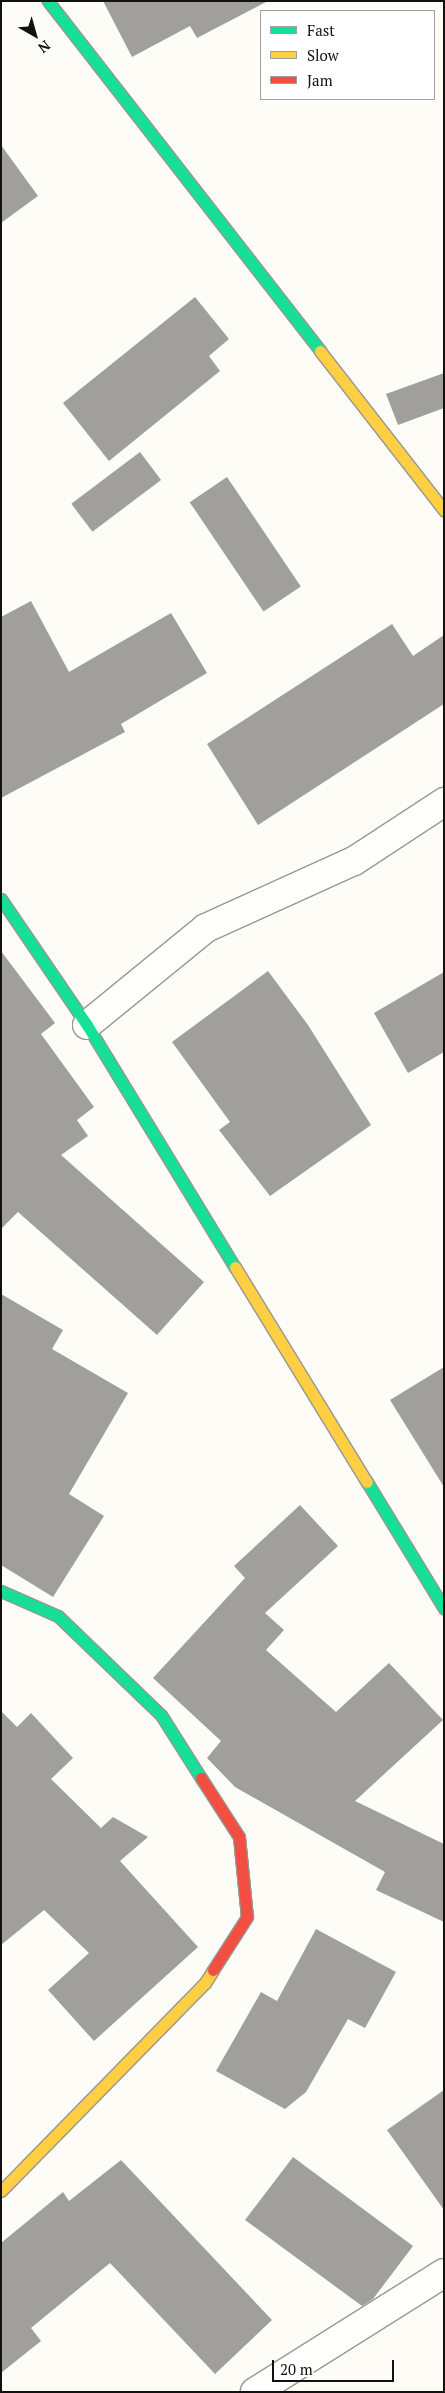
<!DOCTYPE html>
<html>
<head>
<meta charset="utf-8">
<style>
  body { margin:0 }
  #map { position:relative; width:445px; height:2393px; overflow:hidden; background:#fdfcf7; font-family:"PT Serif",serif }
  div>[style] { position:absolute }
  .building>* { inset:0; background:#a19f9c; transform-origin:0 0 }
  .roads { filter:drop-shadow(1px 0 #979795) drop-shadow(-1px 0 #979795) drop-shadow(0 1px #979795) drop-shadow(0 -1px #979795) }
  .street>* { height:28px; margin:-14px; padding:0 14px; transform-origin:14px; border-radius:14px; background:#fffffe }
  .fast>* { height:11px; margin:-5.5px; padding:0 5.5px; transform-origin:5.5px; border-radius:5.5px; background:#16e098 }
  .slow>* { height:11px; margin:-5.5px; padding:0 5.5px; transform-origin:5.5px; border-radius:5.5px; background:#ffcf43 }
  .jam>* { height:11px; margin:-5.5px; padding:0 5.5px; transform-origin:5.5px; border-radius:5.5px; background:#f24e42 }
  span { translate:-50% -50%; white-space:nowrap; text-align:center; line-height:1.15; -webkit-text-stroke:5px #fff; paint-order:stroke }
  .frame { position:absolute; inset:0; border:2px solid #111; pointer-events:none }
  .legend { position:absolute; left:260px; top:10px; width:175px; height:90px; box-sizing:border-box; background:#fff; border:1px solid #a0a0a0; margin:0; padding:6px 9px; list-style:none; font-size:15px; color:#111 }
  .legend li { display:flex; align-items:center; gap:10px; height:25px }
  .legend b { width:25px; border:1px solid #a0a0a0 }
  .north { position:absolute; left:10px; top:10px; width:50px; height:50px; -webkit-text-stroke:4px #fff; paint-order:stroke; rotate:142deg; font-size:14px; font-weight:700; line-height:20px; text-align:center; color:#111 }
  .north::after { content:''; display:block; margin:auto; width:18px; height:22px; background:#111; clip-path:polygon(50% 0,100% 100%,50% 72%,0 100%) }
  .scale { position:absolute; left:272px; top:2360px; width:122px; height:22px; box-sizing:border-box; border:2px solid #111; border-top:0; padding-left:6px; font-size:15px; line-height:18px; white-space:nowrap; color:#111; -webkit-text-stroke:4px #fff; paint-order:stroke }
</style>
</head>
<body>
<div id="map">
  <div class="building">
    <div style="clip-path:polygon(103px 1px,268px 1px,197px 38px,190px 26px,132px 57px)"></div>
    <div style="clip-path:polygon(1px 145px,38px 196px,1px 223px)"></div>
    <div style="clip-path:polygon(195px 297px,229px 339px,209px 356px,220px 371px,109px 461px,63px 403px)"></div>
    <div style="clip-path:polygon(444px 373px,444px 408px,398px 425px,386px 394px)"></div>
    <div style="left:140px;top:452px;width:35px;height:86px;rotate:53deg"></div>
    <div style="left:227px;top:477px;width:132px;height:45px;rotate:56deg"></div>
    <div style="clip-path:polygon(31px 601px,69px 672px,171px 613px,207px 673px,121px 724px,125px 732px,1px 798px,1px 617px)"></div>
    <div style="clip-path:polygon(392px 624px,413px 656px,444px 635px,444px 704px,258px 825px,207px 744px)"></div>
    <div style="clip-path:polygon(1px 951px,55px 1023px,41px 1034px,94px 1107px,77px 1120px,88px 1136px,61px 1155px,204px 1282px,157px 1335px,18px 1212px,1px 1229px)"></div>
    <div style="clip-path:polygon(268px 971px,308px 1025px,371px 1125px,270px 1196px,219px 1130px,230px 1122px,172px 1042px)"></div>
    <div style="clip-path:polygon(444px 972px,444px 1052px,408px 1073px,374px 1013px)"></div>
    <div style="clip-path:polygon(1px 1294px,63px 1330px,52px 1349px,128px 1393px,69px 1494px,104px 1516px,53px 1597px,1px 1565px)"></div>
    <div style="clip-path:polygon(444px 1367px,444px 1487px,390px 1400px)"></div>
    <div style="clip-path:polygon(300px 1505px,338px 1546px,265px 1613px,284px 1630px,266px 1650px,336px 1712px,389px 1663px,443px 1720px,355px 1801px,444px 1844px,444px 1922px,376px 1890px,385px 1872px,235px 1787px,207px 1758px,221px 1741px,153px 1678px,245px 1578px,234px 1566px)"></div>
    <div style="clip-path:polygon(1px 1711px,17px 1727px,31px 1713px,73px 1758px,51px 1779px,101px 1828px,113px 1817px,148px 1837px,120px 1861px,198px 1947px,94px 2041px,48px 1990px,89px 1953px,44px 1910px,1px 1945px)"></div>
    <div style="clip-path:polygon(316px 1929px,396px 1972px,365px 2028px,348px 2019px,306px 2092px,285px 2109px,216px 2071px,261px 1992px,277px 2001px)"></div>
    <div style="clip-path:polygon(444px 2090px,444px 2210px,387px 2130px)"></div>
    <div style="clip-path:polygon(293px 2157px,413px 2246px,373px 2299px,362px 2306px,245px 2220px)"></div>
    <div style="clip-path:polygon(121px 2160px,272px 2320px,215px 2374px,110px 2263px,31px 2328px,41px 2341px,1px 2373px,1px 2243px,63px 2192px,69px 2201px)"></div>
  </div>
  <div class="roads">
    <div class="street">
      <div style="left:87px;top:1025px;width:154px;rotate:-39.2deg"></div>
      <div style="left:206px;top:928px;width:162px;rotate:-24.4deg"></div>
      <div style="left:354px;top:861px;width:108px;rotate:-33.2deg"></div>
      <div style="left:255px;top:2392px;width:223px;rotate:-32.2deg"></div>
    </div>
    <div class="fast">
      <div style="left:48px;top:1px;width:443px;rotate:52.1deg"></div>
      <div style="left:1px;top:899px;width:153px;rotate:55.7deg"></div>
      <div style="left:87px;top:1025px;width:284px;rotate:58.6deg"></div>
      <div style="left:367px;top:1482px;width:148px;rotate:58.6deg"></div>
      <div style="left:1px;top:1591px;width:62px;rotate:23.7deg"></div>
      <div style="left:58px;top:1616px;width:143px;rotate:43.9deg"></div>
      <div style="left:161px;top:1715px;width:75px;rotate:57.6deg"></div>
    </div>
    <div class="slow">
      <div style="left:320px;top:351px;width:202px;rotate:52.1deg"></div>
      <div style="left:235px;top:1267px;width:252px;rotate:58.5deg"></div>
      <div style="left:1px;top:2191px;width:291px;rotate:-45.6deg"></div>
      <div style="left:205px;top:1983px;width:15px;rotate:-58deg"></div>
    </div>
    <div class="jam">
      <div style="left:201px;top:1778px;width:70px;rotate:57.2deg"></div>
      <div style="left:239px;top:1837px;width:80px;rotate:84.3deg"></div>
      <div style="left:247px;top:1917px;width:63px;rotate:122.7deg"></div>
    </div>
  </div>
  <div class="frame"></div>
  <ul class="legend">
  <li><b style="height:6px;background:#16e098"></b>Fast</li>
  <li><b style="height:6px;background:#ffcf43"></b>Slow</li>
  <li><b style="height:6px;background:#f24e42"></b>Jam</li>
  </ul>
  <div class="north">N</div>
  <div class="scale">20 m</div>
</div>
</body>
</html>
